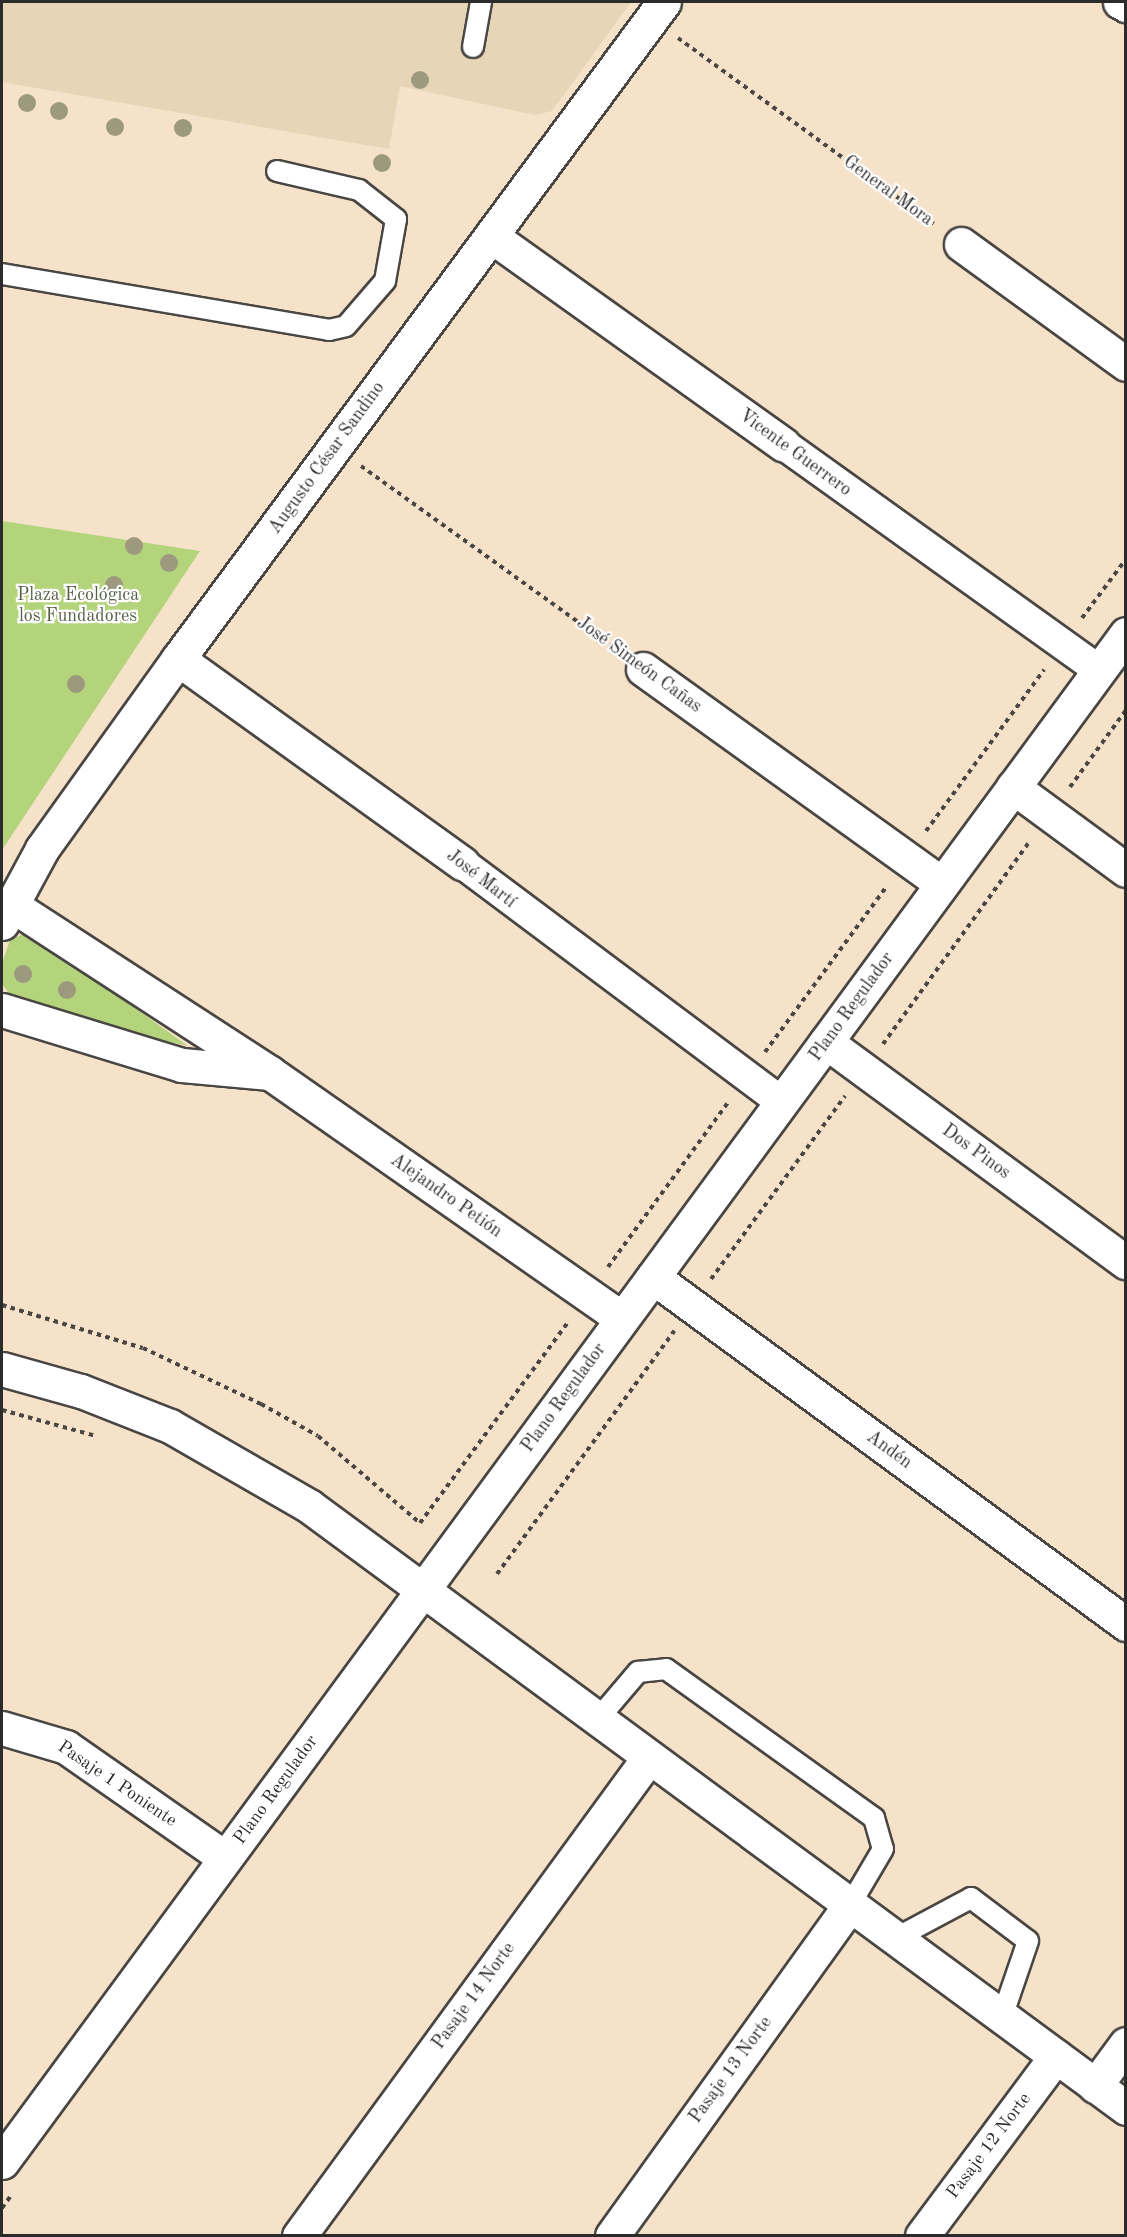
<!DOCTYPE html>
<html>
<head>
<meta charset="utf-8">
<style>
  body { margin:0 }
  #map { position:relative; width:1127px; height:2237px; overflow:hidden; background:#f5e2c9; font-family:"Old Standard TT",serif }
  div>[style] { position:absolute }
  .built>* { inset:0; background:#e7d5b7 }
  .green>* { inset:0; background:#b4d47c }
  .path>* { height:4px; margin-top:-2px; transform-origin:0; background:repeating-linear-gradient(90deg,#494643 0 4.5px,transparent 0 9px) }
  .roads { filter:drop-shadow(2px 0 #494643) drop-shadow(-2px 0 #494643) drop-shadow(0 2px #494643) drop-shadow(0 -2px #494643) }
  .service>* { height:20px; margin:-10px; padding:0 10px; transform-origin:10px; border-radius:10px; background:#fff }
  .pedestrian>* { height:30px; margin:-15px; padding:0 15px; transform-origin:15px; border-radius:15px; background:#fff }
  .minor>* { height:33px; margin:-16.5px; padding:0 16.5px; transform-origin:16.5px; border-radius:16.5px; background:#fff }
  .tertiary>* { height:33px; margin:-16.5px; padding:0 16.5px; transform-origin:16.5px; border-radius:16.5px; background:#fff }
  .trees>* { width:18px; height:18px; margin:-9px; border-radius:50%; background:#9c997f }
  span { translate:-50% -50%; white-space:nowrap; text-align:center; line-height:1.15; -webkit-text-stroke:4.5px #fff; paint-order:stroke }
  .street-label { font-size:18px; color:#2b2b2b }
  .park-label { font-size:18px; color:#545e43 }
  .frame { position:absolute; inset:0; border:3px solid #2b2b2b; pointer-events:none }
</style>
</head>
<body>
<div id="map">
  <div class="built">
    <div style="clip-path:polygon(2px 2px,631px 2px,552px 111px,535px 115px,400px 86px,389px 149px,2px 82px)"></div>
  </div>
  <div class="green">
    <div style="clip-path:polygon(2px 521px,200px 551px,2px 850px)"></div>
    <div style="clip-path:polygon(28px 932px,188px 1046px,19px 1007px,2px 984px,2px 963px,10px 940px)"></div>
  </div>
  <div class="path">
    <div style="left:678px;top:38px;width:316px;rotate:36deg"></div>
    <div style="left:361px;top:466px;width:314px;rotate:35.7deg"></div>
    <div style="left:1082px;top:618px;width:74px;rotate:-53.3deg"></div>
    <div style="left:1070px;top:787px;width:95px;rotate:-54deg"></div>
    <div style="left:926px;top:831px;width:200px;rotate:-53.8deg"></div>
    <div style="left:883px;top:1044px;width:251px;rotate:-54.1deg"></div>
    <div style="left:765px;top:1052px;width:206px;rotate:-53.7deg"></div>
    <div style="left:608px;top:1267px;width:205px;rotate:-53.9deg"></div>
    <div style="left:711px;top:1279px;width:227px;rotate:-53.8deg"></div>
    <div style="left:2px;top:1305px;width:147px;rotate:17deg"></div>
    <div style="left:143px;top:1348px;width:131px;rotate:25.4deg"></div>
    <div style="left:261px;top:1404px;width:65px;rotate:29.3deg"></div>
    <div style="left:318px;top:1436px;width:134px;rotate:40.5deg"></div>
    <div style="left:420px;top:1523px;width:250px;rotate:-53.6deg"></div>
    <div style="left:2px;top:1410px;width:98px;rotate:15.5deg"></div>
    <div style="left:497px;top:1574px;width:301px;rotate:-53.9deg"></div>
    <div style="left:2px;top:2208px;width:17px;rotate:-54deg"></div>
  </div>
  <div class="roads">
    <div class="service">
      <div style="left:473px;top:47px;width:46px;rotate:-79.9deg"></div>
      <div style="left:2px;top:274px;width:332px;rotate:9.7deg"></div>
      <div style="left:329px;top:330px;width:17px;rotate:-13deg"></div>
      <div style="left:346px;top:326px;width:60px;rotate:-49.1deg"></div>
      <div style="left:385px;top:281px;width:63px;rotate:-79.9deg"></div>
      <div style="left:396px;top:219px;width:47px;rotate:-141.9deg"></div>
      <div style="left:359px;top:190px;width:84px;rotate:-167deg"></div>
      <div style="left:598px;top:1719px;width:62px;rotate:-49.6deg"></div>
      <div style="left:638px;top:1672px;width:28px;rotate:-6deg"></div>
      <div style="left:666px;top:1669px;width:256px;rotate:35.6deg"></div>
      <div style="left:874px;top:1818px;width:32px;rotate:74deg"></div>
      <div style="left:883px;top:1849px;width:65px;rotate:120.5deg"></div>
      <div style="left:896px;top:1938px;width:85px;rotate:-28.1deg"></div>
      <div style="left:971px;top:1898px;width:71px;rotate:37deg"></div>
      <div style="left:1028px;top:1941px;width:80px;rotate:108.9deg"></div>
    </div>
    <div class="pedestrian">
      <div style="left:783px;top:444px;width:388px;rotate:35.6deg"></div>
      <div style="left:462px;top:863px;width:399px;rotate:36.8deg"></div>
    </div>
    <div class="minor">
      <div style="left:1120px;top:2px;width:7px;rotate:27deg"></div>
      <div style="left:491px;top:236px;width:359px;rotate:35.5deg"></div>
      <div style="left:961px;top:244px;width:204px;rotate:36deg"></div>
      <div style="left:178px;top:659px;width:350px;rotate:35.7deg"></div>
      <div style="left:643px;top:669px;width:368px;rotate:35.7deg"></div>
      <div style="left:1013px;top:787px;width:140px;rotate:36.3deg"></div>
      <div style="left:10px;top:904px;width:310px;rotate:33deg"></div>
      <div style="left:270px;top:1073px;width:429px;rotate:34.9deg"></div>
      <div style="left:2px;top:923px;width:84px;rotate:-61.6deg"></div>
      <div style="left:42px;top:849px;width:234px;rotate:-54.4deg"></div>
      <div style="left:178px;top:659px;width:817px;rotate:-53.51deg"></div>
      <div style="left:2px;top:1010px;width:188px;rotate:17deg"></div>
      <div style="left:182px;top:1065px;width:88px;rotate:5.2deg"></div>
      <div style="left:826px;top:1042px;width:372px;rotate:36.3deg"></div>
      <div style="left:653px;top:1277px;width:587px;rotate:36.26deg"></div>
      <div style="left:2px;top:1728px;width:67px;rotate:16.5deg"></div>
      <div style="left:66px;top:1747px;width:194px;rotate:34.9deg"></div>
      <div style="left:1095px;top:2086px;width:52px;rotate:-53.6deg"></div>
      <div style="left:299px;top:2236px;width:593px;rotate:-53.84deg"></div>
      <div style="left:612px;top:2236px;width:408px;rotate:-54.3deg"></div>
      <div style="left:922px;top:2236px;width:224px;rotate:-53.3deg"></div>
    </div>
    <div class="tertiary">
      <div style="left:2px;top:1369px;width:82px;rotate:15.6deg"></div>
      <div style="left:81px;top:1391px;width:96px;rotate:21.5deg"></div>
      <div style="left:170px;top:1426px;width:160px;rotate:29.9deg"></div>
      <div style="left:309px;top:1506px;width:1015px;rotate:36.38deg"></div>
      <div style="left:2px;top:2162px;width:1897px;rotate:-53.66deg"></div>
    </div>
  </div>
  <div class="trees">
    <div style="left:420px;top:80px"></div>
    <div style="left:27px;top:103px"></div>
    <div style="left:59px;top:111px"></div>
    <div style="left:115px;top:127px"></div>
    <div style="left:183px;top:128px"></div>
    <div style="left:382px;top:163px"></div>
    <div style="left:134px;top:546px"></div>
    <div style="left:169px;top:563px"></div>
    <div style="left:114px;top:585px"></div>
    <div style="left:76px;top:684px"></div>
    <div style="left:23px;top:974px"></div>
    <div style="left:67px;top:990px"></div>
  </div>
  <div class="street-label">
    <span style="left:888px;top:191px;rotate:36deg">General Mora</span>
    <span style="left:795px;top:453px;rotate:36deg">Vicente Guerrero</span>
    <span style="left:327px;top:458px;rotate:-54deg">Augusto César Sandino</span>
    <span style="left:639px;top:665px;rotate:36deg">José Simeón Cañas</span>
    <span style="left:481px;top:879px;rotate:38deg">José Martí</span>
    <span style="left:852px;top:1007px;rotate:-54deg">Plano Regulador</span>
    <span style="left:976px;top:1152px;rotate:36deg">Dos Pinos</span>
    <span style="left:446px;top:1196px;rotate:35deg">Alejandro Petión</span>
    <span style="left:564px;top:1398px;rotate:-54deg">Plano Regulador</span>
    <span style="left:889px;top:1450px;rotate:36deg">Andén</span>
    <span style="left:117px;top:1784px;rotate:34deg">Pasaje 1 Poniente</span>
    <span style="left:276px;top:1790px;rotate:-54deg">Plano Regulador</span>
    <span style="left:474px;top:1996px;rotate:-54deg">Pasaje 14 Norte</span>
    <span style="left:731px;top:2070px;rotate:-54deg">Pasaje 13 Norte</span>
    <span style="left:989px;top:2146px;rotate:-53deg">Pasaje 12 Norte</span>
  </div>
  <div class="park-label">
    <span style="left:78px;top:606px">Plaza Ecológica<br>los Fundadores</span>
  </div>
  <div class="frame"></div>
</div>
</body>
</html>
